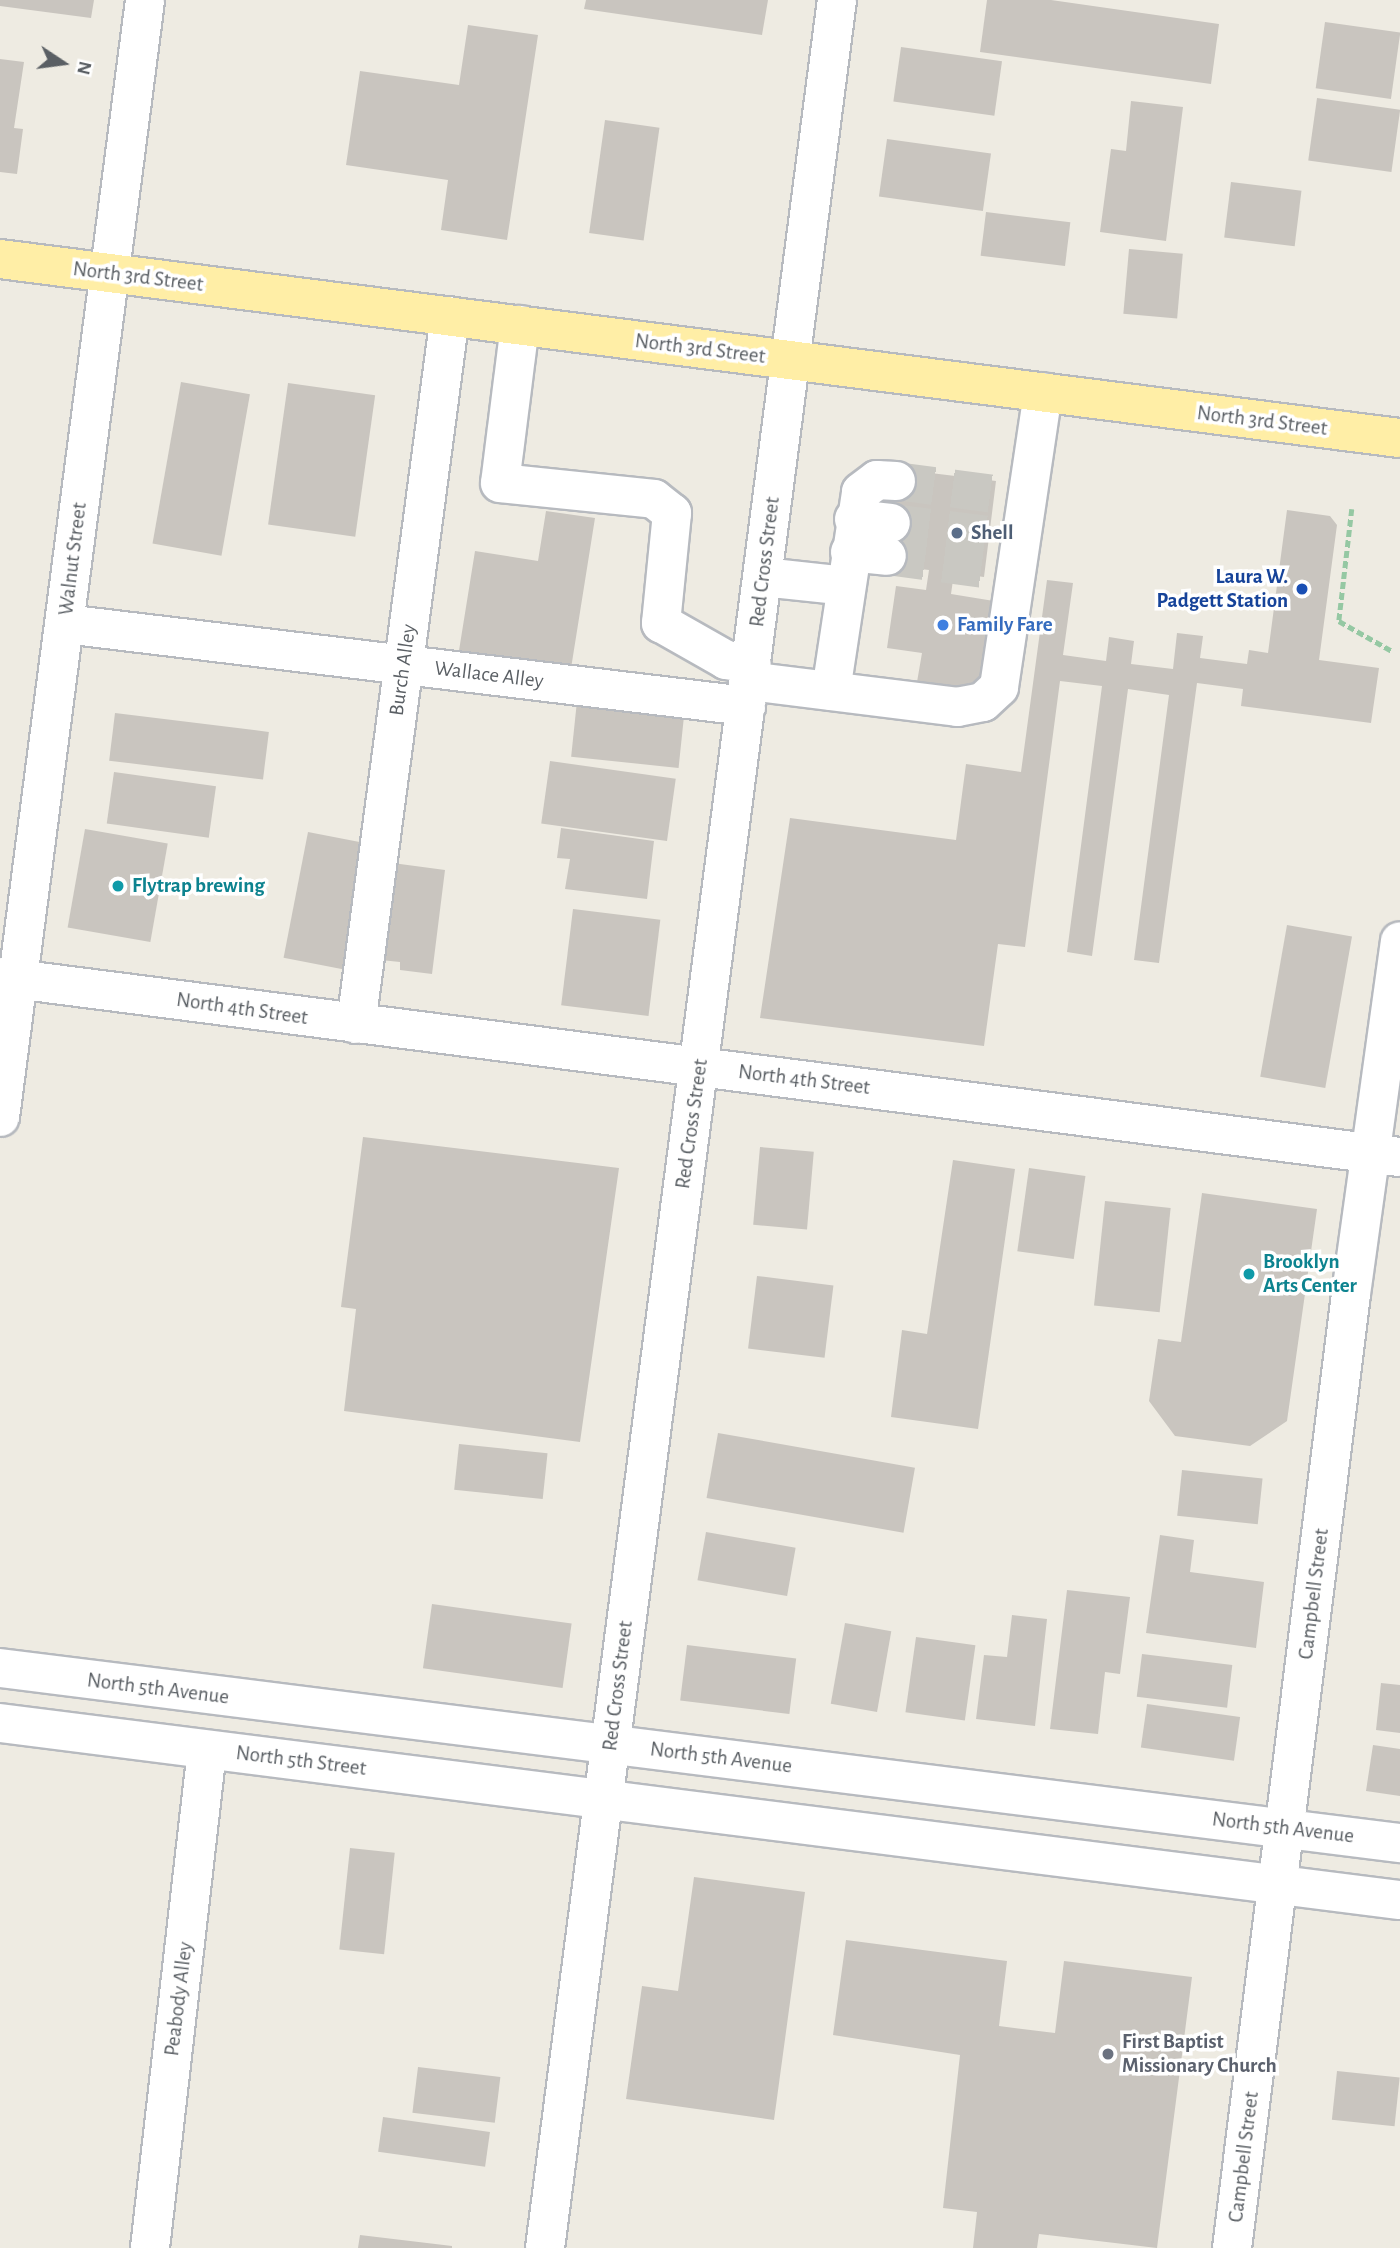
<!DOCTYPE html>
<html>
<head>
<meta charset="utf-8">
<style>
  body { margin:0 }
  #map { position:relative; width:1400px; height:2248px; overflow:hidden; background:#eeebe2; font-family:"Alegreya Sans",sans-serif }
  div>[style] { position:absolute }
  .building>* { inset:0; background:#c9c5bf; transform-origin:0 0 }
  .minor-tunnel>* { height:38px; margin-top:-19px; transform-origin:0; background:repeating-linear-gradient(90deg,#c9c8c2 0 38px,transparent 0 57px) }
  .path>* { height:4.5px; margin-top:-2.25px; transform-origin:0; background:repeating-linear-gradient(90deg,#95c8a3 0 7px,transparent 0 10.5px) }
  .roads { filter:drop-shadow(2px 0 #b7babf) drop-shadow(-2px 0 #b7babf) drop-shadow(0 2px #b7babf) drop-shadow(0 -2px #b7babf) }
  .minor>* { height:38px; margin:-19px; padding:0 19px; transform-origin:19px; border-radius:19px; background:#fff }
  .major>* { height:38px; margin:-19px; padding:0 19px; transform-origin:19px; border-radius:19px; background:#ffeea6 }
  .dots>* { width:19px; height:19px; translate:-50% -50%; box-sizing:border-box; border:4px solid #fff; border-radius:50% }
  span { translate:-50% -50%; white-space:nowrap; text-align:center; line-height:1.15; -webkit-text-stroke:7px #fff; paint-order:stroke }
  .street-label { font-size:21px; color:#5a5f64 }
  .service-label { font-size:21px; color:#4e5e75; font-weight:700 }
  .left { translate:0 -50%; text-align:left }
  .transit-label { font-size:21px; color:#164399; font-weight:700 }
  .right { translate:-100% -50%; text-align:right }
  .shop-label { font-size:21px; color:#366cbe; font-weight:700 }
  .culture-label { font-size:21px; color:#0d838f; font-weight:700 }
  .worship-label { font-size:21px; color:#5b616d; font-weight:700 }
  .north { position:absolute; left:28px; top:28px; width:70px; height:70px; -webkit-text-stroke:5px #fff; paint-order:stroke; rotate:103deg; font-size:19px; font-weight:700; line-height:28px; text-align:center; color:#5a5f64 }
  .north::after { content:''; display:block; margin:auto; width:24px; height:32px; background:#5a5f64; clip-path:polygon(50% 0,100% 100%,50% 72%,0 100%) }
</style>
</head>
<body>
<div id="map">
  <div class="building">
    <div style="clip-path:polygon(0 0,94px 0,91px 18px,0 6px)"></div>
    <div style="clip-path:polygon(586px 0,768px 0,762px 35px,584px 9px)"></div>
    <div style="clip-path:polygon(987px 0,1051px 0,1219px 24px,1211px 84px,980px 52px)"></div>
    <div style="left:1325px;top:22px;width:76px;height:67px;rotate:8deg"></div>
    <div style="clip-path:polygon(468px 25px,538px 35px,507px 240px,441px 230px,448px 180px,346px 165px,360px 71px,459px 85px)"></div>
    <div style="left:901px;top:47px;width:102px;height:55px;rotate:8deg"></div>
    <div style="clip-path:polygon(0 59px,24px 62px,14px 128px,23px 129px,17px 174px,0 172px)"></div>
    <div style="left:1317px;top:98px;width:84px;height:63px;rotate:8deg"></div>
    <div style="clip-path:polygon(1131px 101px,1183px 107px,1166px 241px,1100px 232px,1111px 149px,1126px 151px)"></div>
    <div style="left:605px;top:120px;width:55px;height:114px;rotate:8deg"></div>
    <div style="left:887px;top:139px;width:105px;height:58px;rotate:8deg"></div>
    <div style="left:1231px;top:182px;width:71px;height:56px;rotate:7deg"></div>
    <div style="left:986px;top:212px;width:85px;height:44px;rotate:7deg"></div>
    <div style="left:1129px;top:249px;width:54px;height:65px;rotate:5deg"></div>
    <div style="left:181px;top:382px;width:70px;height:164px;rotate:10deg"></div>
    <div style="left:288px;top:383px;width:88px;height:143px;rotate:8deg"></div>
    <div style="clip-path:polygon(898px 469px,996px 481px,984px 577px,954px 573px,951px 594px,1000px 602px,987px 692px,917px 682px,922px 653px,887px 648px,896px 586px,926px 590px,929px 570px,886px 565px)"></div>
    <div style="clip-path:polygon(1287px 510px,1330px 516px,1337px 525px,1319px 660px,1379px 668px,1371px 723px,1241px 706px,1243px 689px,1197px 683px,1159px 963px,1134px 960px,1169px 695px,1128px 689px,1092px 956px,1067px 952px,1102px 686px,1060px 681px,1025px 947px,998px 944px,984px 1046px,760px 1018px,790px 818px,956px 840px,966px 764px,1021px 772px,1047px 580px,1073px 583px,1063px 655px,1106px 661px,1109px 637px,1134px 641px,1131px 664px,1173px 669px,1177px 633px,1203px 636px,1200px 658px,1247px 664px,1249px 650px,1268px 653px)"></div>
    <div style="clip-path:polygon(546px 511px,595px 518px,569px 681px,457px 663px,475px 551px,538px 561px)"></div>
    <div style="left:577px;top:701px;width:108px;height:56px;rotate:6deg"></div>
    <div style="left:115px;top:713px;width:155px;height:48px;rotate:7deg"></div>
    <div style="left:550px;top:761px;width:127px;height:63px;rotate:8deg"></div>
    <div style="left:114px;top:772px;width:103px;height:52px;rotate:8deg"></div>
    <div style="clip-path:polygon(561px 828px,654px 841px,647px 899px,565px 889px,570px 859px,557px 858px)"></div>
    <div style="left:85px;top:829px;width:84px;height:100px;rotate:10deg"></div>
    <div style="left:308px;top:832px;width:63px;height:128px;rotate:11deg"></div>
    <div style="clip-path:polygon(385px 862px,445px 870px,432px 974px,400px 970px,400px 962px,371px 959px)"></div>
    <div style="left:573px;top:909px;width:88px;height:97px;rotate:7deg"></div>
    <div style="left:1287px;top:925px;width:66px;height:154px;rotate:10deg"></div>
    <div style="clip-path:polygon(363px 1137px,619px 1168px,580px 1442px,344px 1411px,356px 1309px,341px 1307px)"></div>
    <div style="left:760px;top:1147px;width:54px;height:78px;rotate:5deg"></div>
    <div style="clip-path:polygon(953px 1160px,1015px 1169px,978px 1429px,891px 1417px,902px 1330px,927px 1334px)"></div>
    <div style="left:1029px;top:1168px;width:57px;height:84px;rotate:8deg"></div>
    <div style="clip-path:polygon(1202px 1193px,1317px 1209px,1287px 1421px,1250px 1446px,1175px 1436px,1149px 1401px,1158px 1339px,1181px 1342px)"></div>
    <div style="left:1105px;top:1201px;width:66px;height:105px;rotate:6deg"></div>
    <div style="left:757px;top:1276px;width:77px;height:73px;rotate:7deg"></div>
    <div style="left:718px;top:1433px;width:200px;height:66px;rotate:10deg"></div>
    <div style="left:459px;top:1444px;width:89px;height:46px;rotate:6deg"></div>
    <div style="left:1182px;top:1470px;width:81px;height:46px;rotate:6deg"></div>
    <div style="left:706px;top:1532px;width:91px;height:49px;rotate:10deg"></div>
    <div style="clip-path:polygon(1160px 1535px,1194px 1540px,1190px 1572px,1264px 1582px,1256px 1648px,1146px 1633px)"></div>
    <div style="clip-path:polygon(1067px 1590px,1130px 1597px,1120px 1674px,1105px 1672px,1098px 1734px,1050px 1729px)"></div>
    <div style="left:432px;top:1604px;width:141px;height:65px;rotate:8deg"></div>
    <div style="clip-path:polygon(1012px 1615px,1047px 1619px,1035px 1726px,976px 1719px,984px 1655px,1007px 1657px)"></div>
    <div style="left:845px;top:1623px;width:47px;height:82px;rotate:10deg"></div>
    <div style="left:916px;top:1637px;width:60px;height:76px;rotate:8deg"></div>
    <div style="left:687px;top:1645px;width:110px;height:56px;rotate:7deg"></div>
    <div style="left:1142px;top:1654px;width:91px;height:43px;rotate:7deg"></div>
    <div style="clip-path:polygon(1381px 1683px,1400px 1685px,1400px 1733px,1376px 1730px)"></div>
    <div style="left:1147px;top:1704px;width:94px;height:44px;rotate:8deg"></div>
    <div style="clip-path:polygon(1373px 1745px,1400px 1749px,1400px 1796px,1366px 1791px)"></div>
    <div style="left:350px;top:1848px;width:45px;height:102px;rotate:6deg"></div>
    <div style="clip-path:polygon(694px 1877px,805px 1892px,774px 2120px,626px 2099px,642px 1986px,678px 1991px)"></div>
    <div style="clip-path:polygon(846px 1940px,1007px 1961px,999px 2026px,1055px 2033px,1064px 1961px,1192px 1977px,1157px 2248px,1039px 2234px,1037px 2248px,973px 2248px,977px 2212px,943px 2208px,960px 2055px,833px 2035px)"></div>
    <div style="left:418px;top:2067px;width:83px;height:46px;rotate:7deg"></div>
    <div style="left:1337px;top:2071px;width:63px;height:49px;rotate:6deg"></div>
    <div style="left:383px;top:2117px;width:108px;height:35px;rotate:8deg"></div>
    <div style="clip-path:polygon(360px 2235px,452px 2246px,452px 2248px,358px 2248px)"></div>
  </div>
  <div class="minor-tunnel">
    <div style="left:896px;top:481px;width:100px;rotate:7.5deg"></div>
    <div style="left:891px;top:523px;width:99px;rotate:7deg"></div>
    <div style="left:887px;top:556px;width:99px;rotate:7.6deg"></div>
  </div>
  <div class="path">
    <div style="left:1352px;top:509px;width:113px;rotate:96.6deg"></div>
    <div style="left:1339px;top:621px;width:61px;rotate:29.5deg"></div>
  </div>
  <div class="roads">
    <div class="minor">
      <div style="left:520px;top:325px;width:159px;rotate:97.2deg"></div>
      <div style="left:500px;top:483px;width:155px;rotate:5.9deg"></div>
      <div style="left:654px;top:499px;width:23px;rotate:38deg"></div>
      <div style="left:672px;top:513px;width:111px;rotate:95.7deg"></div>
      <div style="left:661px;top:623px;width:75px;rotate:29.6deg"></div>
      <div style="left:726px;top:660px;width:26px;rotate:9deg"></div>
      <div style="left:854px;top:519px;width:37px;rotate:6deg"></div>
      <div style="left:850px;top:552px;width:37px;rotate:6deg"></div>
      <div style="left:763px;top:577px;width:83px;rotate:6.2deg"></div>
      <div style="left:65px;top:624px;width:686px;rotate:6.87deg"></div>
      <div style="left:749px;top:681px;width:210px;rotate:7.1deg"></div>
      <div style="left:957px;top:707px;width:26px;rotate:-11deg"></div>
      <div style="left:983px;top:702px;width:22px;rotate:-43deg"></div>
      <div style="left:999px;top:687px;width:298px;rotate:-81.5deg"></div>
      <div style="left:831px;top:691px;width:201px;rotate:-81.4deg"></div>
      <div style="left:861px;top:492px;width:20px;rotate:-37deg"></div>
      <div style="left:877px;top:480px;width:19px;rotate:3deg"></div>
      <div style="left:0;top:977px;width:1412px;rotate:7.33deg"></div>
      <div style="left:356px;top:1024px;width:714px;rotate:-82.44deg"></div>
      <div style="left:0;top:1117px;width:1126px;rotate:-82.6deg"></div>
      <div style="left:0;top:1668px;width:1411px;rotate:7.13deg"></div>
      <div style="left:0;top:1723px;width:1411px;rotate:7.21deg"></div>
      <div style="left:150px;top:2248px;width:501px;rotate:-83.47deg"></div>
      <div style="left:545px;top:2248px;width:2267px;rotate:-82.6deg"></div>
      <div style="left:1232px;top:2248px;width:961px;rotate:-82.89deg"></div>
      <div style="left:1351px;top:1294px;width:356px;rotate:-82.1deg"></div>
    </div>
    <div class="major">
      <div style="left:0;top:259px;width:1411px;rotate:7.29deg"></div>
    </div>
  </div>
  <div class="dots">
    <div style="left:957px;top:533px;background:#5c6f8a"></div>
    <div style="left:1302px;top:589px;background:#1a4fb4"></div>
    <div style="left:943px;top:625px;background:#3f7fe0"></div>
    <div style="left:118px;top:886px;background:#0f9aa8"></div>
    <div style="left:1249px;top:1274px;background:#0f9aa8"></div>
    <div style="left:1108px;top:2054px;background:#6b7280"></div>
  </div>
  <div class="street-label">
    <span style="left:138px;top:277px;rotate:7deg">North 3rd Street</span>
    <span style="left:700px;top:349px;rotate:7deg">North 3rd Street</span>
    <span style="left:1262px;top:421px;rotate:7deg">North 3rd Street</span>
    <span style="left:73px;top:559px;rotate:-83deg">Walnut Street</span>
    <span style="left:765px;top:562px;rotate:-83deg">Red Cross Street</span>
    <span style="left:403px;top:670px;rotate:-82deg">Burch Alley</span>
    <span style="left:489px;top:675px;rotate:7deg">Wallace Alley</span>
    <span style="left:242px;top:1009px;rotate:8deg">North 4th Street</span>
    <span style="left:804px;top:1080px;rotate:7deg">North 4th Street</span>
    <span style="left:692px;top:1124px;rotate:-82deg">Red Cross Street</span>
    <span style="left:1314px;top:1594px;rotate:-83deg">Campbell Street</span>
    <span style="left:618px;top:1686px;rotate:-83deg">Red Cross Street</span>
    <span style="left:158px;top:1689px;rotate:7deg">North 5th Avenue</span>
    <span style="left:721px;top:1758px;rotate:7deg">North 5th Avenue</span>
    <span style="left:301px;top:1761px;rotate:7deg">North 5th Street</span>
    <span style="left:1283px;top:1828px;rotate:7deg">North 5th Avenue</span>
    <span style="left:179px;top:1999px;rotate:-83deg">Peabody Alley</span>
    <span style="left:1244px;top:2157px;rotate:-83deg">Campbell Street</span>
  </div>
  <div class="service-label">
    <span class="left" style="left:971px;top:533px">Shell</span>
  </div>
  <div class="transit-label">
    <span class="right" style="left:1288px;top:589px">Laura W.<br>Padgett Station</span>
  </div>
  <div class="shop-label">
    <span class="left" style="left:957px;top:625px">Family Fare</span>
  </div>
  <div class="culture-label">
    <span class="left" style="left:132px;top:886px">Flytrap brewing</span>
    <span class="left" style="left:1263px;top:1274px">Brooklyn<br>Arts Center</span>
  </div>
  <div class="worship-label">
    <span class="left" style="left:1122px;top:2054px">First Baptist<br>Missionary Church</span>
  </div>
  <div class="north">N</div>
</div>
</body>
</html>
